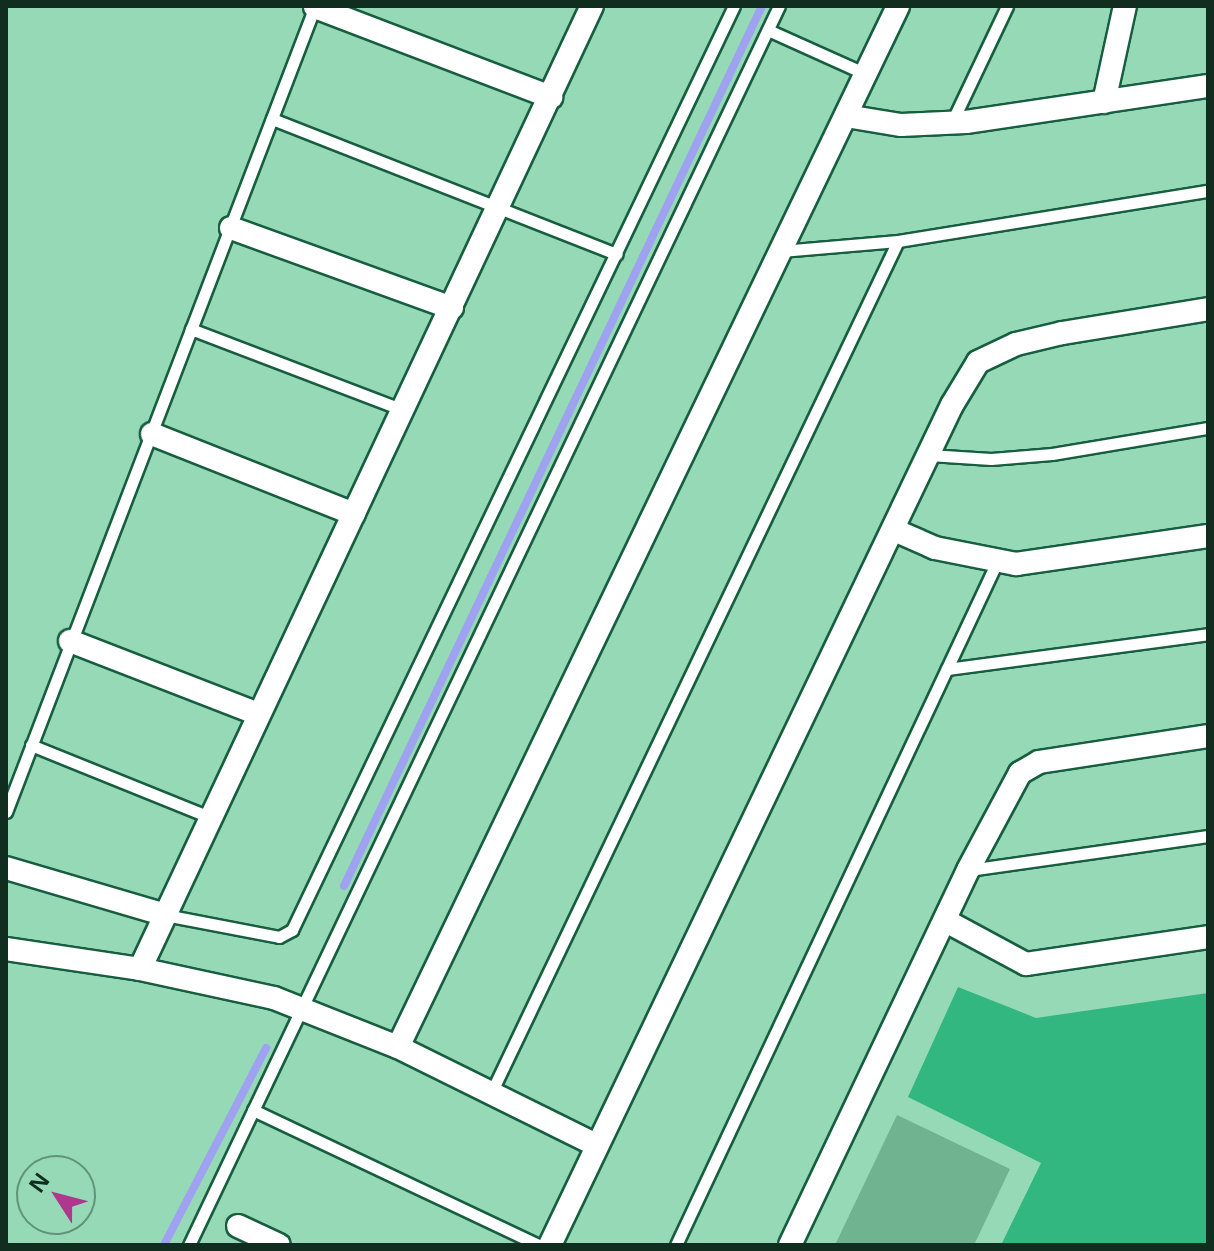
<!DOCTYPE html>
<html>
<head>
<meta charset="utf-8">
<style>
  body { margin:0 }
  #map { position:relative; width:1214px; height:1251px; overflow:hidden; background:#95d9b6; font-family:"Open Sans",sans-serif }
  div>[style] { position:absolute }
  .green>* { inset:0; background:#32b780 }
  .stream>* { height:8px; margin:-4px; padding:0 4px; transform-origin:4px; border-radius:4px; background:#9ea2f1 }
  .building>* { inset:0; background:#70b390 }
  .roads { filter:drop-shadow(2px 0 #175e40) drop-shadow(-2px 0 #175e40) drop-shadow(0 2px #175e40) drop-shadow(0 -2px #175e40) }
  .lane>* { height:11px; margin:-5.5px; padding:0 5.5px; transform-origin:5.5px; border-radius:5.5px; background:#fff }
  .street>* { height:22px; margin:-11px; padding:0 11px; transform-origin:11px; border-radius:11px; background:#fff }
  span { translate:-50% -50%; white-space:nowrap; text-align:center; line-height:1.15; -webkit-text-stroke:6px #95d9b6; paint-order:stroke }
  .frame { position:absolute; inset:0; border:8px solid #112d1f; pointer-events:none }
  .north { position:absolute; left:16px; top:1155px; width:80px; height:80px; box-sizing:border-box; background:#95d9b6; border:2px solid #60947a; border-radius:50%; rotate:306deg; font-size:22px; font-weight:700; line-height:32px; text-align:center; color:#112d1f }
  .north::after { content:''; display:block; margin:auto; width:28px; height:36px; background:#af388e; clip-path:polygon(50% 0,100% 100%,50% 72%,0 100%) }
</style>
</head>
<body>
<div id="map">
  <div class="green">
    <div style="clip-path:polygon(958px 987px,1036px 1018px,1208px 993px,1208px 1245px,1001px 1245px,1041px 1163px,908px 1097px)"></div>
  </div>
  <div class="stream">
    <div style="left:344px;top:886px;width:974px;rotate:-64.59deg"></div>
    <div style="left:164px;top:1245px;width:222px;rotate:-62.6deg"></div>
  </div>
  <div class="building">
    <div style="clip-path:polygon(897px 1115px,1010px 1169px,974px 1245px,835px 1245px)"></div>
  </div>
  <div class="roads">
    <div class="lane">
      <div style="left:768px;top:30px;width:107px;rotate:24.2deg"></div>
      <div style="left:272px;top:119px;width:370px;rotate:21.4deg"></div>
      <div style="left:952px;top:122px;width:128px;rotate:-64.6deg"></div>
      <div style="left:781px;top:251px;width:117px;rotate:-4.9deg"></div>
      <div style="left:898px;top:241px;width:314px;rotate:-9.2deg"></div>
      <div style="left:191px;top:329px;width:227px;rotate:20.9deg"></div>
      <div style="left:929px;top:455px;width:62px;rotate:3.7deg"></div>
      <div style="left:991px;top:459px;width:61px;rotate:-4.7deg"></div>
      <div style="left:1052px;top:454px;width:158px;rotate:-9.5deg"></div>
      <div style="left:947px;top:669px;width:263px;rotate:-7.6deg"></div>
      <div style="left:31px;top:745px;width:192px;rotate:22deg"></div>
      <div style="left:6px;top:812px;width:863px;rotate:-69.02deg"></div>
      <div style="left:969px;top:870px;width:241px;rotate:-8.1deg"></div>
      <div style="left:165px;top:915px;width:116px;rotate:10.9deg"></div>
      <div style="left:279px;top:937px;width:15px;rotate:-28deg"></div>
      <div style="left:292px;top:930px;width:1024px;rotate:-64.44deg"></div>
      <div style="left:491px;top:1093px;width:944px;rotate:-64.47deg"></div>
      <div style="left:253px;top:1110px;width:315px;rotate:25.3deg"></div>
      <div style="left:189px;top:1245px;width:1372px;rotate:-64.54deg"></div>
      <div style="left:676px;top:1245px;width:755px;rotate:-64.83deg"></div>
    </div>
    <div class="street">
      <div style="left:315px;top:7px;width:253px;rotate:20.9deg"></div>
      <div style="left:1104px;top:102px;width:98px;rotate:-77.7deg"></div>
      <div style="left:846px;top:116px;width:56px;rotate:9.3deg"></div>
      <div style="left:901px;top:125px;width:65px;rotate:-2.6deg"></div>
      <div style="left:966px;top:122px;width:245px;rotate:-8.5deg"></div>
      <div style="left:231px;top:228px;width:235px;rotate:19.9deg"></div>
      <div style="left:152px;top:434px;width:217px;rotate:21.6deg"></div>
      <div style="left:894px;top:530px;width:45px;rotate:23.7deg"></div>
      <div style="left:935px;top:548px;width:83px;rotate:11.2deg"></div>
      <div style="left:1016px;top:564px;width:194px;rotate:-8.3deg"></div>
      <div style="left:70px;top:641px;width:202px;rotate:21.2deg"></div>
      <div style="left:6px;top:868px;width:163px;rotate:16.4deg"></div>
      <div style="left:946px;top:921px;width:91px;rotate:28.3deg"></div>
      <div style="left:1026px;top:964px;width:184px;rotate:-8.4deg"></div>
      <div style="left:6px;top:949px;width:135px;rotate:8.5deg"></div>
      <div style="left:140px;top:969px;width:137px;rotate:12.2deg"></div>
      <div style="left:274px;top:998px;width:133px;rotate:21.6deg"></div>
      <div style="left:398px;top:1047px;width:221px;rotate:26.3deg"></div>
      <div style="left:140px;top:969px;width:1064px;rotate:-64.86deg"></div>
      <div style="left:398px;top:1047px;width:1155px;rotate:-64.34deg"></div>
      <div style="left:238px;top:1226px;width:45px;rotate:24.9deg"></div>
      <div style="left:550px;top:1245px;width:931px;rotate:-64.43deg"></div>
      <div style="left:952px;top:405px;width:50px;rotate:-58.8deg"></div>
      <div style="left:978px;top:362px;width:42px;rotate:-25.3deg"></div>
      <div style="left:1016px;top:344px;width:47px;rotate:-13.4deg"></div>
      <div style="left:1062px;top:333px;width:148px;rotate:-9.3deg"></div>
      <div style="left:790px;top:1245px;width:415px;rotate:-64.6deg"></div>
      <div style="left:968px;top:870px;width:110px;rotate:-61.8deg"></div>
      <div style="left:1020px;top:773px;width:22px;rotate:-30deg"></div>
      <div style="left:1039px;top:762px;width:171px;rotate:-8.7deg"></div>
    </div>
  </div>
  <div class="frame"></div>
  <div class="north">N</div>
</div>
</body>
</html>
